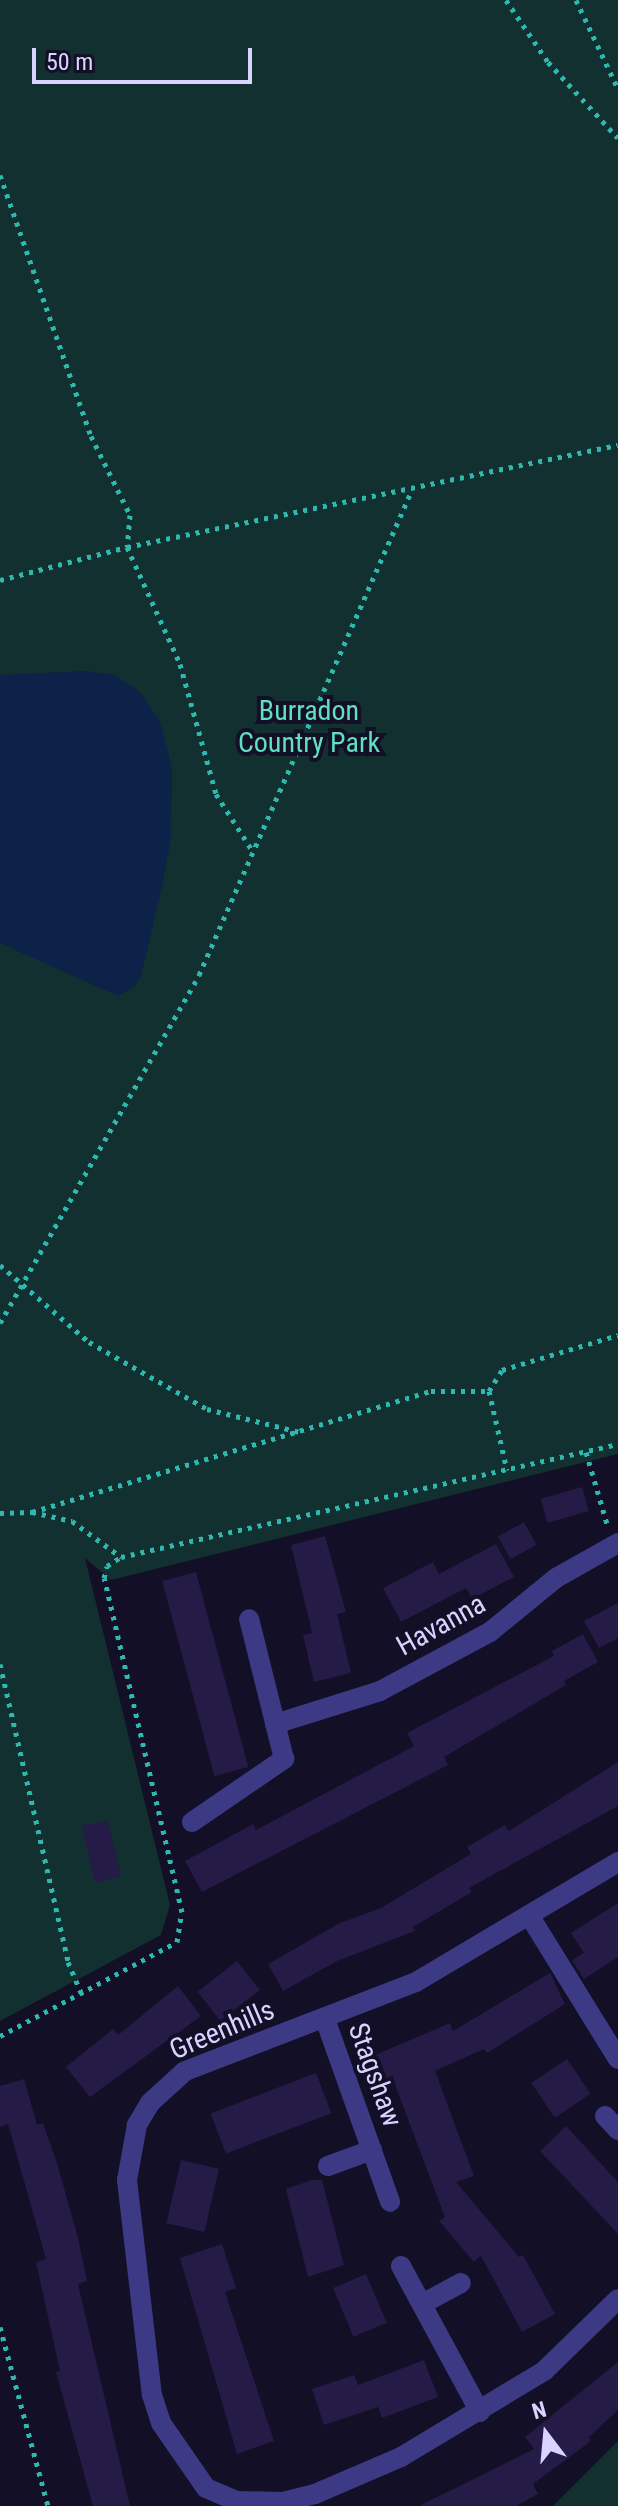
<!DOCTYPE html>
<html>
<head>
<meta charset="utf-8">
<style>
  body { margin:0 }
  #map { position:relative; width:618px; height:2506px; overflow:hidden; background:#130f26; font-family:"Roboto Condensed",sans-serif }
  div>[style] { position:absolute }
  .green>* { inset:0; background:#12302f }
  .water>* { inset:0; background:#0c2248 }
  .building>* { inset:0; background:#241b47; transform-origin:0 0 }
  .path>* { height:5px; margin-top:-2.5px; transform-origin:0; background:repeating-linear-gradient(90deg,#2fb8b0 0 4px,transparent 0 10px) }
  .minor>* { height:20px; margin:-10px; padding:0 10px; transform-origin:10px; border-radius:10px; background:#3d3a85 }
  span { translate:-50% -50%; white-space:nowrap; text-align:center; line-height:1.15; -webkit-text-stroke:8px #130f26; paint-order:stroke }
  .park-label { font-size:28px; color:#5fe0c0 }
  .street-label { font-size:28px; color:#d9d4ff }
  .north { position:absolute; left:506px; top:2394px; width:80px; height:80px; -webkit-text-stroke:6px #130f26; paint-order:stroke; rotate:344deg; font-size:22px; font-weight:700; line-height:32px; text-align:center; color:#d9d4ff }
  .north::after { content:''; display:block; margin:auto; width:28px; height:36px; background:#d9d4ff; clip-path:polygon(50% 0,100% 100%,50% 72%,0 100%) }
  .scale { position:absolute; left:32px; top:48px; width:220px; height:36px; box-sizing:border-box; border:4px solid #d9d4ff; border-top:0; padding-left:10px; font-size:24px; line-height:28px; white-space:nowrap; color:#d9d4ff; -webkit-text-stroke:6px #130f26; paint-order:stroke }
</style>
</head>
<body>
<div id="map">
  <div class="green">
    <div style="clip-path:polygon(0 0,618px 0,618px 1454px,111px 1580px,85px 1558px,170px 1905px,161px 1935px,0 2021px)"></div>
    <div style="clip-path:polygon(618px 2441px,618px 2506px,553px 2506px)"></div>
  </div>
  <div class="water">
    <div style="clip-path:polygon(87px 671px,115px 675px,139px 691px,160px 721px,172px 767px,171px 838px,162px 887px,141px 976px,135px 986px,118px 996px,0 943px,0 675px)"></div>
  </div>
  <div class="building">
    <div style="left:582px;top:1487px;width:25px;height:43px;rotate:74deg"></div>
    <div style="left:524px;top:1522px;width:26px;height:30px;rotate:61deg"></div>
    <div style="clip-path:polygon(325px 1536px,346px 1612px,337px 1614px,351px 1673px,314px 1682px,303px 1635px,312px 1633px,291px 1545px)"></div>
    <div style="clip-path:polygon(496px 1544px,514px 1577px,472px 1599px,466px 1588px,401px 1622px,383px 1588px,433px 1562px,439px 1574px)"></div>
    <div style="left:196px;top:1572px;width:202px;height:35px;rotate:75deg"></div>
    <div style="clip-path:polygon(618px 1603px,618px 1638px,599px 1648px,584px 1621px)"></div>
    <div style="clip-path:polygon(583px 1634px,598px 1662px,564px 1681px,566px 1685px,444px 1757px,448px 1765px,202px 1892px,185px 1861px,253px 1824px,256px 1830px,414px 1746px,407px 1733px,554px 1656px,552px 1651px)"></div>
    <div style="clip-path:polygon(618px 1762px,618px 1806px,469px 1888px,472px 1892px,413px 1927px,415px 1931px,337px 1961px,283px 1991px,268px 1964px,340px 1923px,381px 1908px,471px 1854px,467px 1847px,505px 1825px,509px 1831px)"></div>
    <div style="left:108px;top:1820px;width:58px;height:27px;rotate:77deg"></div>
    <div style="clip-path:polygon(618px 1903px,618px 1957px,584px 1979px,572px 1960px,584px 1953px,571px 1933px)"></div>
    <div style="left:237px;top:1961px;width:37px;height:50px;rotate:52deg"></div>
    <div style="clip-path:polygon(550px 1973px,565px 2004px,487px 2053px,484px 2049px,435px 2071px,474px 2176px,456px 2182px,519px 2257px,523px 2255px,555px 2314px,522px 2332px,481px 2256px,474px 2262px,439px 2221px,445px 2217px,395px 2085px,381px 2092px,366px 2059px,450px 2023px,453px 2031px)"></div>
    <div style="clip-path:polygon(178px 1986px,201px 2016px,90px 2097px,66px 2067px,113px 2029px,118px 2035px)"></div>
    <div style="left:567px;top:2059px;width:42px;height:43px;rotate:56deg"></div>
    <div style="left:316px;top:2073px;width:43px;height:113px;rotate:69deg"></div>
    <div style="clip-path:polygon(24px 2079px,37px 2125px,43px 2123px,57px 2163px,78px 2238px,87px 2281px,78px 2284px,130px 2506px,93px 2506px,56px 2372px,60px 2371px,36px 2262px,46px 2259px,8px 2124px,0 2127px,0 2086px)"></div>
    <div style="clip-path:polygon(566px 2126px,618px 2182px,618px 2234px,540px 2151px)"></div>
    <div style="left:181px;top:2160px;width:39px;height:65px;rotate:13deg"></div>
    <div style="clip-path:polygon(312px 2180px,322px 2180px,344px 2265px,308px 2277px,286px 2189px)"></div>
    <div style="clip-path:polygon(222px 2244px,236px 2288px,225px 2292px,274px 2441px,237px 2454px,180px 2258px)"></div>
    <div style="left:366px;top:2274px;width:53px;height:36px;rotate:67deg"></div>
    <div style="clip-path:polygon(424px 2360px,438px 2397px,382px 2418px,378px 2407px,324px 2425px,312px 2389px,354px 2375px,358px 2385px)"></div>
    <div style="clip-path:polygon(618px 2362px,618px 2410px,589px 2437px,591px 2441px,533px 2484px,538px 2494px,516px 2506px,419px 2506px,534px 2449px,525px 2437px)"></div>
  </div>
  <div class="path">
    <div style="left:506px;top:0;width:75px;rotate:55.9deg"></div>
    <div style="left:548px;top:62px;width:103px;rotate:47.4deg"></div>
    <div style="left:576px;top:0;width:98px;rotate:64.7deg"></div>
    <div style="left:0;top:175px;width:276px;rotate:70.8deg"></div>
    <div style="left:91px;top:436px;width:88px;rotate:63.7deg"></div>
    <div style="left:130px;top:515px;width:32px;rotate:95deg"></div>
    <div style="left:127px;top:547px;width:128px;rotate:65.6deg"></div>
    <div style="left:180px;top:664px;width:135px;rotate:74.5deg"></div>
    <div style="left:216px;top:794px;width:67px;rotate:57.3deg"></div>
    <div style="left:0;top:580px;width:131px;rotate:-14.6deg"></div>
    <div style="left:127px;top:547px;width:501px;rotate:-11.74deg"></div>
    <div style="left:0;top:1265px;width:118px;rotate:40.9deg"></div>
    <div style="left:89px;top:1342px;width:136px;rotate:29.6deg"></div>
    <div style="left:207px;top:1409px;width:96px;rotate:13.9deg"></div>
    <div style="left:0;top:1323px;width:401px;rotate:-60.2deg"></div>
    <div style="left:199px;top:975px;width:527px;rotate:-66.3deg"></div>
    <div style="left:489px;top:1391px;width:25px;rotate:-58deg"></div>
    <div style="left:502px;top:1370px;width:121px;rotate:-16.8deg"></div>
    <div style="left:586px;top:1452px;width:75px;rotate:73.7deg"></div>
    <div style="left:32px;top:1512px;width:417px;rotate:-16.9deg"></div>
    <div style="left:431px;top:1391px;width:58px"></div>
    <div style="left:489px;top:1391px;width:81px;rotate:77.2deg"></div>
    <div style="left:0;top:1513px;width:32px;rotate:-2deg"></div>
    <div style="left:32px;top:1512px;width:41px;rotate:12.7deg"></div>
    <div style="left:72px;top:1521px;width:61px;rotate:36.3deg"></div>
    <div style="left:0;top:1664px;width:306px;rotate:77.1deg"></div>
    <div style="left:68px;top:1962px;width:34px;rotate:67deg"></div>
    <div style="left:0;top:2036px;width:200px;rotate:-28deg"></div>
    <div style="left:177px;top:1942px;width:30px;rotate:-81deg"></div>
    <div style="left:182px;top:1912px;width:343px;rotate:-103.1deg"></div>
    <div style="left:104px;top:1578px;width:12px;rotate:-76deg"></div>
    <div style="left:107px;top:1566px;width:17px;rotate:-33deg"></div>
    <div style="left:121px;top:1557px;width:510px;rotate:-12.81deg"></div>
    <div style="left:0;top:2327px;width:185px;rotate:75deg"></div>
  </div>
  <div class="minor">
    <div style="left:275px;top:1724px;width:110px;rotate:-17.4deg"></div>
    <div style="left:380px;top:1691px;width:125px;rotate:-28.2deg"></div>
    <div style="left:490px;top:1632px;width:85px;rotate:-39.3deg"></div>
    <div style="left:556px;top:1578px;width:71px;rotate:-29.4deg"></div>
    <div style="left:192px;top:1822px;width:112px;rotate:-34.4deg"></div>
    <div style="left:284px;top:1759px;width:144px;rotate:-104deg"></div>
    <div style="left:618px;top:1862px;width:235px;rotate:149.3deg"></div>
    <div style="left:416px;top:1982px;width:248px;rotate:158.9deg"></div>
    <div style="left:185px;top:2071px;width:47px;rotate:137.6deg"></div>
    <div style="left:150px;top:2103px;width:26px;rotate:121deg"></div>
    <div style="left:137px;top:2125px;width:56px;rotate:100.3deg"></div>
    <div style="left:127px;top:2180px;width:216px;rotate:83.4deg"></div>
    <div style="left:152px;top:2395px;width:29px;rotate:72deg"></div>
    <div style="left:161px;top:2423px;width:79px;rotate:55.3deg"></div>
    <div style="left:206px;top:2488px;width:33px;rotate:23deg"></div>
    <div style="left:236px;top:2501px;width:47px;rotate:1.2deg"></div>
    <div style="left:283px;top:2502px;width:33px;rotate:-14deg"></div>
    <div style="left:315px;top:2494px;width:94px;rotate:-23.3deg"></div>
    <div style="left:401px;top:2457px;width:167px;rotate:-31deg"></div>
    <div style="left:544px;top:2371px;width:103px;rotate:-44.2deg"></div>
    <div style="left:529px;top:1915px;width:169px;rotate:58.3deg"></div>
    <div style="left:325px;top:2019px;width:194px;rotate:70.4deg"></div>
    <div style="left:605px;top:2116px;width:19px;rotate:47deg"></div>
    <div style="left:328px;top:2166px;width:47px;rotate:-20deg"></div>
    <div style="left:401px;top:2266px;width:166px;rotate:61.6deg"></div>
    <div style="left:422px;top:2304px;width:44px;rotate:-28.3deg"></div>
  </div>
  <div class="park-label">
    <span style="left:309px;top:727px">Burradon<br>Country Park</span>
  </div>
  <div class="street-label">
    <span style="left:441px;top:1625px;rotate:-29deg">Havanna</span>
    <span style="left:222px;top:2030px;rotate:-23deg">Greenhills</span>
    <span style="left:375px;top:2075px;rotate:70deg">Stagshaw</span>
  </div>
  <div class="north">N</div>
  <div class="scale">50 m</div>
</div>
</body>
</html>
